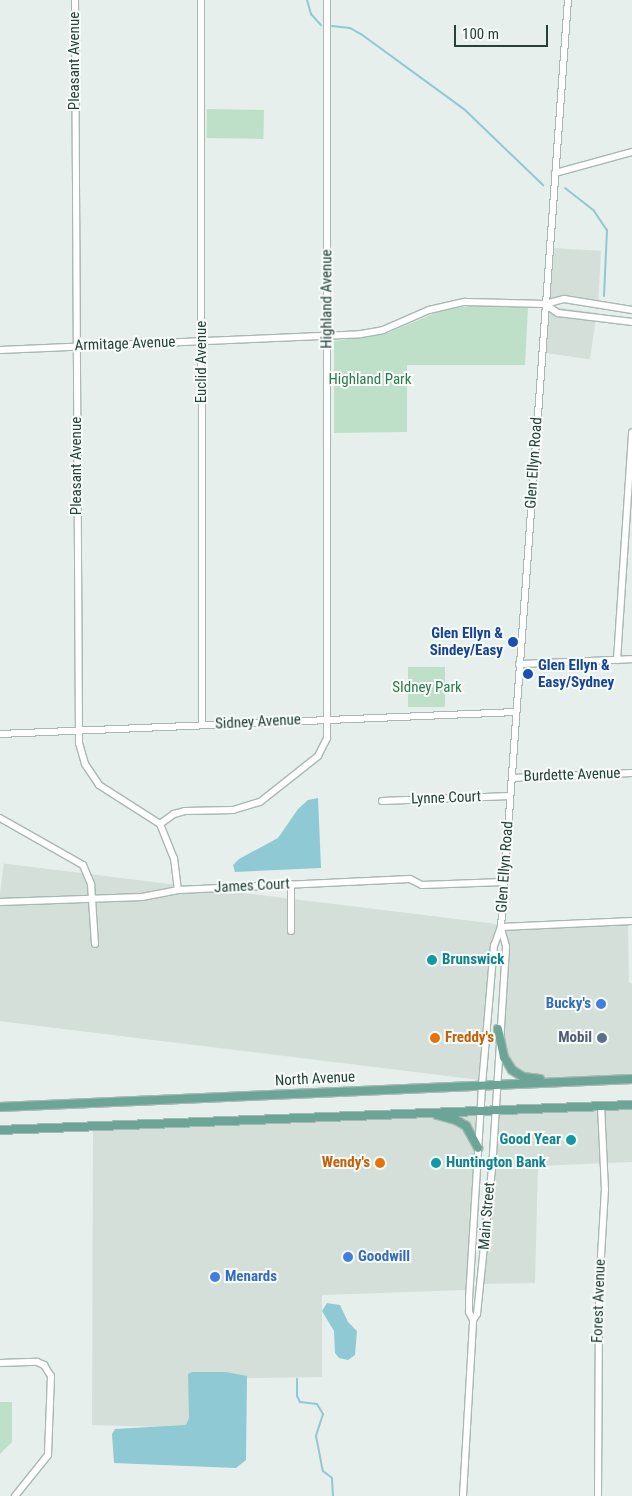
<!DOCTYPE html>
<html>
<head>
<meta charset="utf-8">
<style>
  body { margin:0 }
  #map { position:relative; width:632px; height:1496px; overflow:hidden; background:#e6efeb; font-family:"Roboto Condensed",sans-serif }
  div>[style] { position:absolute }
  .built>* { inset:0; background:#d4dfda; transform-origin:0 0 }
  .green>* { inset:0; background:#bfe0c8; transform-origin:0 0 }
  .water>* { inset:0; background:#8ec9d4 }
  .stream>* { height:2px; margin:-1px; padding:0 1px; transform-origin:1px; border-radius:1px; background:#8ec9d4 }
  .roads { filter:drop-shadow(1px 0 #a8b8b2) drop-shadow(-1px 0 #a8b8b2) drop-shadow(0 1px #a8b8b2) drop-shadow(0 -1px #a8b8b2) }
  .minor>* { height:6px; margin:-3px; padding:0 3px; transform-origin:3px; border-radius:3px; background:#fff }
  .major>* { height:8px; margin:-4px; padding:0 4px; transform-origin:4px; border-radius:4px; background:#6aa596 }
  .dots>* { width:14px; height:14px; translate:-50% -50%; box-sizing:border-box; border:2px solid #f7fbf9; border-radius:50% }
  span { translate:-50% -50%; white-space:nowrap; text-align:center; line-height:1.15; -webkit-text-stroke:4px #f7fbf9; paint-order:stroke }
  .street-label { font-size:15px; color:#24423a }
  .park-label { font-size:15px; color:#2d7a4b }
  .transit-label { font-size:15px; color:#164399; font-weight:700 }
  .right { translate:-100% -50%; text-align:right }
  .left { translate:0 -50%; text-align:left }
  .culture-label { font-size:15px; color:#0d838f; font-weight:700 }
  .shop-label { font-size:15px; color:#366cbe; font-weight:700 }
  .food-label { font-size:15px; color:#c56008; font-weight:700 }
  .service-label { font-size:15px; color:#4e5e75; font-weight:700 }
  .scale { position:absolute; left:454px; top:25px; width:94px; height:22px; box-sizing:border-box; border:2px solid #24423a; border-top:0; padding-left:6px; font-size:15px; line-height:18px; white-space:nowrap; color:#24423a; -webkit-text-stroke:4px #f7fbf9; paint-order:stroke }
</style>
</head>
<body>
<div id="map">
  <div class="built">
    <div style="left:550px;top:248px;width:51px;height:54px;rotate:3deg"></div>
    <div style="left:548px;top:306px;width:49px;height:47px;rotate:8deg"></div>
    <div style="clip-path:polygon(628px 923px,629px 982px,632px 984px,632px 1077px,548px 1077px,525px 1075px,514px 1069px,507px 1055px,501px 1028px,503px 928px)"></div>
    <div style="left:497px;top:924px;width:157px;height:497px;rotate:97deg"></div>
    <div style="clip-path:polygon(632px 1108px,632px 1162px,538px 1166px,535px 1283px,481px 1284px,497px 1114px)"></div>
    <div style="clip-path:polygon(477px 1114px,466px 1290px,322px 1295px,322px 1377px,201px 1379px,199px 1428px,92px 1425px,93px 1131px)"></div>
  </div>
  <div class="green">
    <div style="left:207px;top:109px;width:57px;height:29px;rotate:1deg"></div>
    <div style="clip-path:polygon(480px 304px,528px 308px,525px 365px,407px 365px,407px 432px,334px 433px,334px 341px,388px 333px,440px 311px)"></div>
    <div style="left:445px;top:667px;width:40px;height:37px;rotate:90deg"></div>
    <div style="clip-path:polygon(0 1402px,12px 1402px,12px 1442px,0 1454px)"></div>
  </div>
  <div class="water">
    <div style="clip-path:polygon(318px 798px,321px 868px,235px 872px,233px 865px,239px 859px,278px 838px,298px 809px,308px 800px)"></div>
    <div style="clip-path:polygon(327px 1303px,340px 1305px,348px 1322px,357px 1331px,355px 1355px,348px 1360px,339px 1358px,335px 1353px,334px 1331px,322px 1311px)"></div>
    <div style="clip-path:polygon(192px 1372px,226px 1372px,247px 1376px,246px 1460px,236px 1468px,114px 1463px,112px 1434px,115px 1429px,186px 1425px,189px 1418px,188px 1374px)"></div>
  </div>
  <div class="stream">
    <div style="left:307px;top:0;width:15px;rotate:74deg"></div>
    <div style="left:311px;top:14px;width:15px;rotate:48deg"></div>
    <div style="left:332px;top:26px;width:18px;rotate:6deg"></div>
    <div style="left:350px;top:28px;width:13px;rotate:29deg"></div>
    <div style="left:361px;top:34px;width:127px;rotate:36.1deg"></div>
    <div style="left:464px;top:109px;width:110px;rotate:43.9deg"></div>
    <div style="left:565px;top:188px;width:37px;rotate:38deg"></div>
    <div style="left:594px;top:211px;width:23px;rotate:56deg"></div>
    <div style="left:607px;top:230px;width:66px;rotate:92.6deg"></div>
    <div style="left:297px;top:1379px;width:17px;rotate:90deg"></div>
    <div style="left:297px;top:1396px;width:7px;rotate:63deg"></div>
    <div style="left:300px;top:1402px;width:17px;rotate:7deg"></div>
    <div style="left:317px;top:1404px;width:12px;rotate:59deg"></div>
    <div style="left:323px;top:1414px;width:23px;rotate:108deg"></div>
    <div style="left:316px;top:1436px;width:36px;rotate:79deg"></div>
    <div style="left:323px;top:1471px;width:11px;rotate:38deg"></div>
    <div style="left:332px;top:1478px;width:18px;rotate:87deg"></div>
  </div>
  <div class="roads">
    <div class="minor">
      <div style="left:75px;top:0;width:743px;rotate:89.69deg"></div>
      <div style="left:79px;top:743px;width:22px;rotate:74deg"></div>
      <div style="left:85px;top:764px;width:25px;rotate:56deg"></div>
      <div style="left:99px;top:785px;width:72px;rotate:32.6deg"></div>
      <div style="left:160px;top:824px;width:37px;rotate:68deg"></div>
      <div style="left:174px;top:858px;width:32px;rotate:83deg"></div>
      <div style="left:201px;top:0;width:725px;rotate:89.92deg"></div>
      <div style="left:555px;top:173px;width:80px;rotate:-15.3deg"></div>
      <div style="left:545px;top:304px;width:16px;rotate:35deg"></div>
      <div style="left:558px;top:313px;width:75px;rotate:6.9deg"></div>
      <div style="left:0;top:350px;width:361px;rotate:-2.5deg"></div>
      <div style="left:361px;top:334px;width:22px;rotate:-10deg"></div>
      <div style="left:383px;top:330px;width:50px;rotate:-23.5deg"></div>
      <div style="left:429px;top:310px;width:37px;rotate:-13deg"></div>
      <div style="left:465px;top:302px;width:80px;rotate:1.4deg"></div>
      <div style="left:545px;top:304px;width:20px;rotate:-15deg"></div>
      <div style="left:564px;top:299px;width:69px;rotate:9.2deg"></div>
      <div style="left:617px;top:660px;width:228px;rotate:-86.2deg"></div>
      <div style="left:519px;top:664px;width:113px;rotate:-2.5deg"></div>
      <div style="left:0;top:734px;width:516px;rotate:-2.44deg"></div>
      <div style="left:512px;top:778px;width:120px;rotate:-2.4deg"></div>
      <div style="left:382px;top:801px;width:128px;rotate:-2.2deg"></div>
      <div style="left:0;top:818px;width:95px;rotate:29.5deg"></div>
      <div style="left:83px;top:865px;width:21px;rotate:67deg"></div>
      <div style="left:91px;top:884px;width:60px;rotate:86.2deg"></div>
      <div style="left:160px;top:824px;width:17px;rotate:-36deg"></div>
      <div style="left:174px;top:814px;width:11px;rotate:-15deg"></div>
      <div style="left:185px;top:811px;width:48px;rotate:-1.2deg"></div>
      <div style="left:233px;top:810px;width:28px;rotate:-17deg"></div>
      <div style="left:260px;top:802px;width:74px;rotate:-38.4deg"></div>
      <div style="left:318px;top:756px;width:20px;rotate:-63deg"></div>
      <div style="left:327px;top:738px;width:738px;rotate:-90deg"></div>
      <div style="left:291px;top:884px;width:47px;rotate:90deg"></div>
      <div style="left:0;top:902px;width:142px;rotate:-2deg"></div>
      <div style="left:142px;top:897px;width:37px;rotate:-11deg"></div>
      <div style="left:178px;top:890px;width:232px;rotate:-2.7deg"></div>
      <div style="left:410px;top:879px;width:13px;rotate:27deg"></div>
      <div style="left:422px;top:885px;width:82px;rotate:-2.1deg"></div>
      <div style="left:501px;top:927px;width:131px;rotate:-2.6deg"></div>
      <div style="left:473px;top:1320px;width:7px;rotate:-56deg"></div>
      <div style="left:477px;top:1314px;width:145px;rotate:-84.1deg"></div>
      <div style="left:492px;top:1170px;width:224px;rotate:-86.4deg"></div>
      <div style="left:506px;top:946px;width:19px;rotate:-106deg"></div>
      <div style="left:0;top:1363px;width:37px;rotate:-2deg"></div>
      <div style="left:37px;top:1362px;width:8px;rotate:23deg"></div>
      <div style="left:44px;top:1365px;width:13px;rotate:58deg"></div>
      <div style="left:51px;top:1376px;width:79px;rotate:92.2deg"></div>
      <div style="left:48px;top:1455px;width:53px;rotate:128.8deg"></div>
      <div style="left:463px;top:1496px;width:176px;rotate:-86.7deg"></div>
      <div style="left:473px;top:1320px;width:9px;rotate:-117deg"></div>
      <div style="left:469px;top:1312px;width:13px;rotate:-90deg"></div>
      <div style="left:469px;top:1299px;width:214px;rotate:-86.5deg"></div>
      <div style="left:482px;top:1085px;width:140px;rotate:-85.1deg"></div>
      <div style="left:494px;top:946px;width:20px;rotate:-70deg"></div>
      <div style="left:501px;top:927px;width:929px;rotate:-85.87deg"></div>
      <div style="left:598px;top:1496px;width:206px;rotate:-89.7deg"></div>
      <div style="left:599px;top:1290px;width:100px;rotate:-86.6deg"></div>
      <div style="left:605px;top:1190px;width:84px;rotate:-92.7deg"></div>
    </div>
    <div class="major">
      <div style="left:498px;top:1029px;width:29px;rotate:78deg"></div>
      <div style="left:504px;top:1057px;width:15px;rotate:58deg"></div>
      <div style="left:512px;top:1070px;width:13px;rotate:32deg"></div>
      <div style="left:523px;top:1077px;width:17px;rotate:7deg"></div>
      <div style="left:0;top:1107px;width:633px;rotate:-2.54deg"></div>
      <div style="left:437px;top:1115px;width:20px;rotate:15deg"></div>
      <div style="left:456px;top:1120px;width:12px;rotate:31deg"></div>
      <div style="left:466px;top:1126px;width:25px;rotate:61deg"></div>
      <div style="left:0;top:1130px;width:632px;rotate:-2.27deg"></div>
    </div>
  </div>
  <div class="dots">
    <div style="left:513px;top:642px;background:#1a4fb4"></div>
    <div style="left:528px;top:674px;background:#1a4fb4"></div>
    <div style="left:432px;top:960px;background:#0f9aa8"></div>
    <div style="left:601px;top:1004px;background:#3f7fe0"></div>
    <div style="left:435px;top:1038px;background:#e8710a"></div>
    <div style="left:602px;top:1038px;background:#5c6f8a"></div>
    <div style="left:571px;top:1140px;background:#0f9aa8"></div>
    <div style="left:380px;top:1163px;background:#e8710a"></div>
    <div style="left:436px;top:1163px;background:#0f9aa8"></div>
    <div style="left:348px;top:1257px;background:#3f7fe0"></div>
    <div style="left:215px;top:1277px;background:#3f7fe0"></div>
  </div>
  <div class="street-label">
    <span style="left:75px;top:61px;rotate:-90deg">Pleasant Avenue</span>
    <span style="left:327px;top:299px;rotate:-90deg">Highland Avenue</span>
    <span style="left:125px;top:344px;rotate:-2deg">Armitage Avenue</span>
    <span style="left:202px;top:362px;rotate:-90deg">Euclid Avenue</span>
    <span style="left:534px;top:463px;rotate:-86deg">Glen Ellyn Road</span>
    <span style="left:77px;top:466px;rotate:-90deg">Pleasant Avenue</span>
    <span style="left:258px;top:722px;rotate:-3deg">Sidney Avenue</span>
    <span style="left:572px;top:775px;rotate:-2deg">Burdette Avenue</span>
    <span style="left:446px;top:798px;rotate:-2deg">Lynne Court</span>
    <span style="left:505px;top:867px;rotate:-86deg">Glen Ellyn Road</span>
    <span style="left:252px;top:886px;rotate:-3deg">James Court</span>
    <span style="left:315px;top:1079px;rotate:-3deg">North Avenue</span>
    <span style="left:487px;top:1216px;rotate:-85deg">Main Street</span>
    <span style="left:599px;top:1301px;rotate:-88deg">Forest Avenue</span>
  </div>
  <div class="park-label">
    <span style="left:370px;top:380px">Highland Park</span>
    <span style="left:427px;top:688px">SIdney Park</span>
  </div>
  <div class="transit-label">
    <span class="right" style="left:503px;top:642px">Glen Ellyn &amp;<br>Sindey/Easy</span>
    <span class="left" style="left:538px;top:674px">Glen Ellyn &amp;<br>Easy/Sydney</span>
  </div>
  <div class="culture-label">
    <span class="left" style="left:442px;top:960px">Brunswick</span>
    <span class="right" style="left:561px;top:1140px">Good Year</span>
    <span class="left" style="left:446px;top:1163px">Huntington Bank</span>
  </div>
  <div class="shop-label">
    <span class="right" style="left:591px;top:1004px">Bucky's</span>
    <span class="left" style="left:358px;top:1257px">Goodwill</span>
    <span class="left" style="left:225px;top:1277px">Menards</span>
  </div>
  <div class="food-label">
    <span class="left" style="left:445px;top:1038px">Freddy's</span>
    <span class="right" style="left:370px;top:1163px">Wendy's</span>
  </div>
  <div class="service-label">
    <span class="right" style="left:592px;top:1038px">Mobil</span>
  </div>
  <div class="scale">100 m</div>
</div>
</body>
</html>
